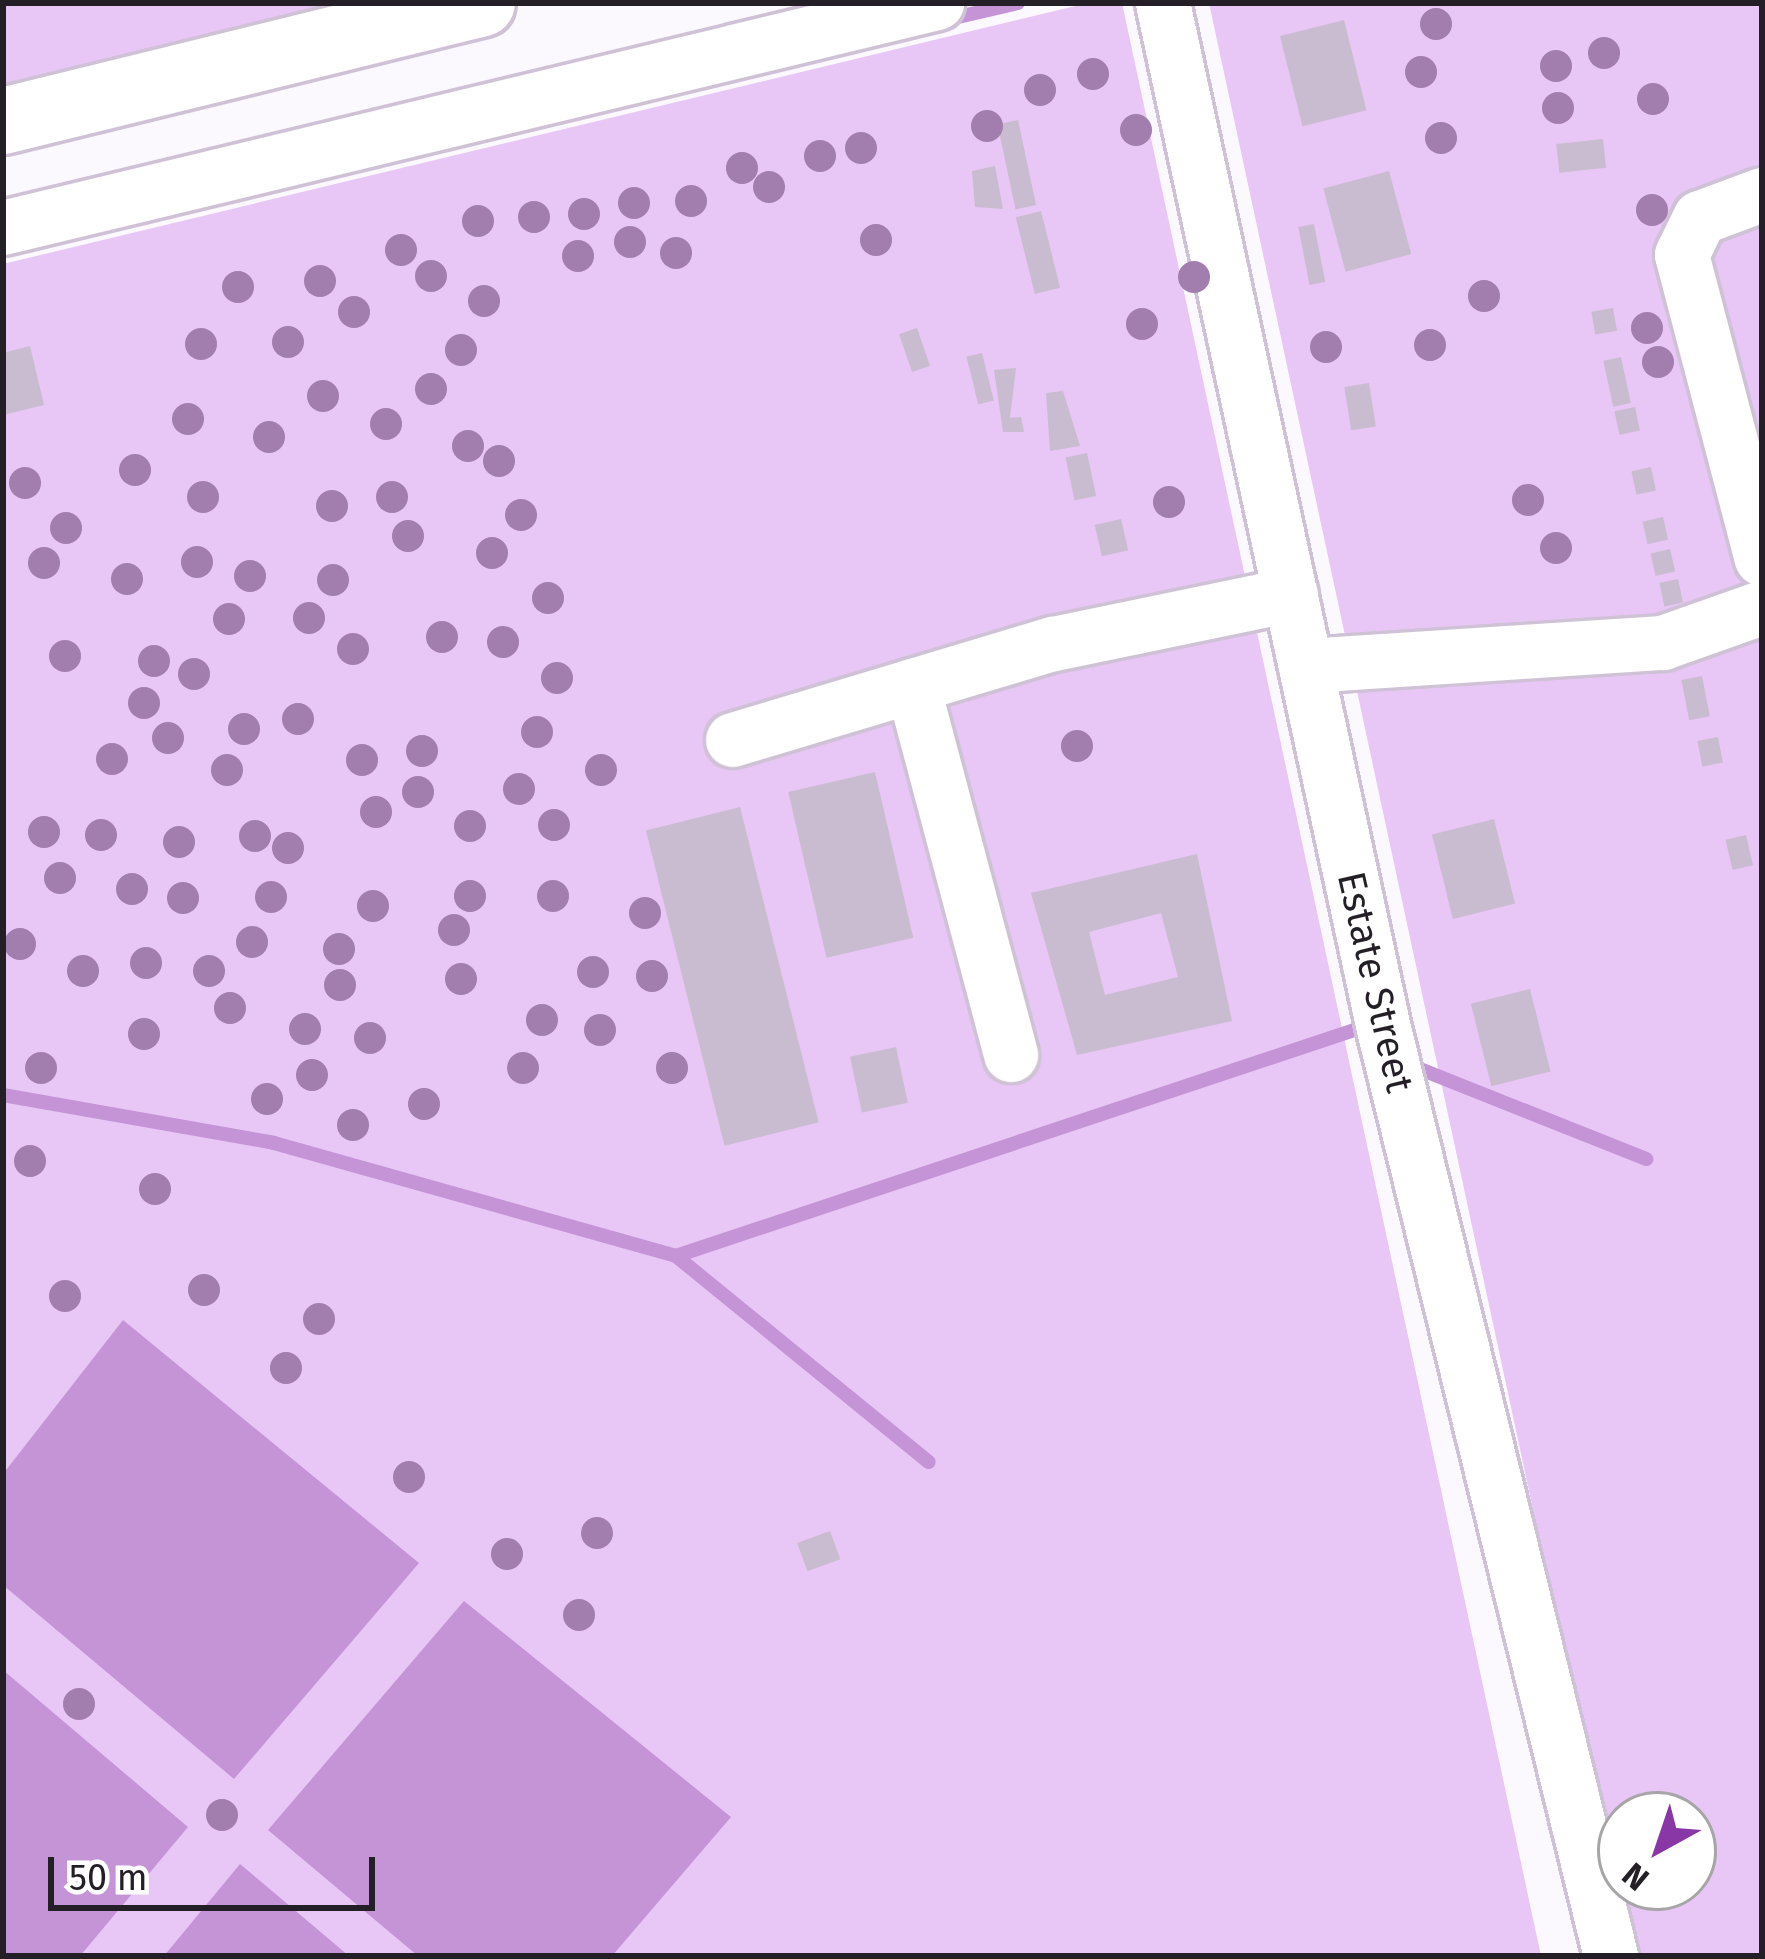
<!DOCTYPE html>
<html>
<head>
<meta charset="utf-8">
<style>
  body { margin:0 }
  #map { position:relative; width:1765px; height:1959px; overflow:hidden; background:#fcf9fe; font-family:"Fira Sans",sans-serif }
  div>[style] { position:absolute }
  .green>* { inset:0; background:#e8c6f5 }
  .water>* { inset:0; background:#c494d7 }
  .stream>* { height:14px; margin:-7px; padding:0 7px; transform-origin:7px; border-radius:7px; background:#c494d7 }
  .building>* { inset:0; background:#cabcd0; transform-origin:0 0 }
  .roads { filter:drop-shadow(3px 0 #d0c2d6) drop-shadow(-3px 0 #d0c2d6) drop-shadow(0 3px #d0c2d6) drop-shadow(0 -3px #d0c2d6) }
  .minor>* { height:54px; margin:-27px; padding:0 27px; transform-origin:27px; border-radius:27px; background:#fff }
  .major>* { height:66px; margin:-33px; padding:0 33px; transform-origin:33px; border-radius:33px; background:#fff }
  .trees>* { width:32px; height:32px; margin:-16px; border-radius:50%; background:#a17ead }
  span { translate:-50% -50%; white-space:nowrap; text-align:center; line-height:1.15; -webkit-text-stroke:12px #fff; paint-order:stroke }
  .street-label { font-size:39px; color:#241f26 }
  .frame { position:absolute; inset:0; border:6px solid #241f26; pointer-events:none }
  .north { position:absolute; left:1597px; top:1791px; width:120px; height:120px; box-sizing:border-box; background:#fff; border:3px solid #a7a5a8; border-radius:50%; rotate:220deg; font-size:33px; font-weight:700; line-height:48px; text-align:center; color:#241f26 }
  .north::after { content:''; display:block; margin:auto; width:42px; height:54px; background:#8937a6; clip-path:polygon(50% 0,100% 100%,50% 72%,0 100%) }
  .scale { position:absolute; left:48px; top:1857px; width:327px; height:54px; box-sizing:border-box; border:6px solid #241f26; border-top:0; padding-left:15px; font-size:36px; line-height:42px; white-space:nowrap; color:#241f26; -webkit-text-stroke:9px #fff; paint-order:stroke }
</style>
</head>
<body>
<div id="map">
  <div class="green">
    <div style="clip-path:polygon(3px 3px,344px 3px,3px 86px)"></div>
    <div style="clip-path:polygon(1088px 3px,1122px 3px,1541px 1956px,3px 1956px,3px 264px)"></div>
    <div style="clip-path:polygon(evenodd,1209px 3px,1762px 3px,1762px 1956px,1629px 1956px,1209px 3px,1621px 1815px,1693px 1815px,1693px 1887px,1621px 1887px,1621px 1815px)"></div>
  </div>
  <div class="water">
    <div style="clip-path:polygon(123px 1320px,419px 1563px,234px 1779px,3px 1585px,3px 1474px)"></div>
    <div style="clip-path:polygon(464px 1601px,731px 1817px,612px 1956px,418px 1956px,268px 1830px)"></div>
    <div style="clip-path:polygon(3px 1670px,188px 1827px,80px 1956px,3px 1956px)"></div>
    <div style="clip-path:polygon(240px 1864px,349px 1956px,164px 1956px)"></div>
  </div>
  <div class="stream">
    <div style="left:941px;top:21px;width:79px;rotate:-13.2deg"></div>
    <div style="left:1415px;top:1067px;width:249px;rotate:21.7deg"></div>
    <div style="left:3px;top:1095px;width:275px;rotate:10deg"></div>
    <div style="left:274px;top:1143px;width:418px;rotate:15.7deg"></div>
    <div style="left:676px;top:1256px;width:326px;rotate:39.2deg"></div>
    <div style="left:676px;top:1256px;width:721px;rotate:-18.43deg"></div>
  </div>
  <div class="building">
    <div style="left:1344px;top:20px;width:93px;height:66px;rotate:76deg"></div>
    <div style="left:1018px;top:120px;width:87px;height:21px;rotate:78deg"></div>
    <div style="left:1603px;top:139px;width:29px;height:47px;rotate:84deg"></div>
    <div style="clip-path:polygon(995px 166px,1003px 209px,975px 207px,972px 171px)"></div>
    <div style="left:1389px;top:171px;width:86px;height:68px;rotate:75deg"></div>
    <div style="left:1041px;top:211px;width:79px;height:26px;rotate:76deg"></div>
    <div style="left:1314px;top:224px;width:59px;height:16px;rotate:79deg"></div>
    <div style="left:1613px;top:308px;width:23px;height:22px;rotate:80deg"></div>
    <div style="left:917px;top:328px;width:40px;height:19px;rotate:71deg"></div>
    <div style="clip-path:polygon(30px 346px,44px 405px,3px 415px,3px 353px)"></div>
    <div style="left:982px;top:353px;width:49px;height:16px;rotate:76deg"></div>
    <div style="left:1621px;top:357px;width:47px;height:18px;rotate:78deg"></div>
    <div style="clip-path:polygon(1016px 368px,1010px 418px,1021px 417px,1024px 432px,1003px 432px,994px 370px)"></div>
    <div style="left:1369px;top:383px;width:44px;height:25px;rotate:81deg"></div>
    <div style="clip-path:polygon(1063px 391px,1080px 446px,1050px 451px,1046px 393px)"></div>
    <div style="left:1635px;top:407px;width:24px;height:21px;rotate:78deg"></div>
    <div style="left:1087px;top:453px;width:44px;height:22px;rotate:78deg"></div>
    <div style="left:1651px;top:467px;width:24px;height:20px;rotate:78deg"></div>
    <div style="left:1663px;top:517px;width:23px;height:21px;rotate:77deg"></div>
    <div style="left:1121px;top:519px;width:32px;height:27px;rotate:77deg"></div>
    <div style="left:1670px;top:549px;width:23px;height:20px;rotate:77deg"></div>
    <div style="left:1678px;top:579px;width:24px;height:19px;rotate:78deg"></div>
    <div style="left:1702px;top:676px;width:41px;height:21px;rotate:79deg"></div>
    <div style="left:1718px;top:737px;width:26px;height:21px;rotate:79deg"></div>
    <div style="left:875px;top:772px;width:170px;height:89px;rotate:77deg"></div>
    <div style="left:740px;top:807px;width:325px;height:97px;rotate:76deg"></div>
    <div style="left:1494px;top:819px;width:87px;height:64px;rotate:76deg"></div>
    <div style="left:1746px;top:835px;width:31px;height:21px;rotate:77deg"></div>
    <div style="clip-path:polygon(evenodd,1197px 854px,1232px 1021px,1077px 1055px,1031px 893px,1197px 854px,1161px 913px,1178px 977px,1105px 995px,1089px 932px,1161px 913px)"></div>
    <div style="left:1530px;top:989px;width:85px;height:61px;rotate:76deg"></div>
    <div style="left:896px;top:1047px;width:57px;height:47px;rotate:78deg"></div>
    <div style="left:830px;top:1531px;width:30px;height:35px;rotate:70deg"></div>
  </div>
  <div class="roads">
    <div class="minor">
      <div style="left:1163px;top:3px;width:1045px;rotate:77.85deg"></div>
      <div style="left:1383px;top:1025px;width:959px;rotate:76.24deg"></div>
      <div style="left:1762px;top:195px;width:66px;rotate:159.6deg"></div>
      <div style="left:1700px;top:218px;width:41px;rotate:115.9deg"></div>
      <div style="left:1682px;top:255px;width:314px;rotate:75.3deg"></div>
      <div style="left:3px;top:228px;width:961px;rotate:-13.54deg"></div>
      <div style="left:1306px;top:666px;width:358px;rotate:-3.7deg"></div>
      <div style="left:1663px;top:643px;width:105px;rotate:-19.5deg"></div>
      <div style="left:913px;top:686px;width:382px;rotate:75.1deg"></div>
      <div style="left:733px;top:740px;width:335px;rotate:-16.7deg"></div>
      <div style="left:1054px;top:644px;width:242px;rotate:-11.7deg"></div>
    </div>
    <div class="major">
      <div style="left:3px;top:121px;width:493px;rotate:-13.8deg"></div>
    </div>
  </div>
  <div class="trees">
    <div style="left:1436px;top:24px"></div>
    <div style="left:1604px;top:53px"></div>
    <div style="left:1556px;top:66px"></div>
    <div style="left:1421px;top:72px"></div>
    <div style="left:1093px;top:74px"></div>
    <div style="left:1040px;top:90px"></div>
    <div style="left:1653px;top:99px"></div>
    <div style="left:1558px;top:108px"></div>
    <div style="left:987px;top:126px"></div>
    <div style="left:1136px;top:130px"></div>
    <div style="left:1441px;top:138px"></div>
    <div style="left:861px;top:148px"></div>
    <div style="left:820px;top:156px"></div>
    <div style="left:742px;top:168px"></div>
    <div style="left:769px;top:187px"></div>
    <div style="left:691px;top:201px"></div>
    <div style="left:634px;top:203px"></div>
    <div style="left:1652px;top:210px"></div>
    <div style="left:584px;top:214px"></div>
    <div style="left:534px;top:217px"></div>
    <div style="left:478px;top:221px"></div>
    <div style="left:876px;top:240px"></div>
    <div style="left:630px;top:242px"></div>
    <div style="left:401px;top:250px"></div>
    <div style="left:676px;top:253px"></div>
    <div style="left:578px;top:256px"></div>
    <div style="left:431px;top:276px"></div>
    <div style="left:1194px;top:277px"></div>
    <div style="left:320px;top:281px"></div>
    <div style="left:238px;top:287px"></div>
    <div style="left:1484px;top:296px"></div>
    <div style="left:484px;top:301px"></div>
    <div style="left:354px;top:312px"></div>
    <div style="left:1142px;top:324px"></div>
    <div style="left:1647px;top:328px"></div>
    <div style="left:288px;top:342px"></div>
    <div style="left:201px;top:344px"></div>
    <div style="left:1430px;top:345px"></div>
    <div style="left:1326px;top:347px"></div>
    <div style="left:461px;top:350px"></div>
    <div style="left:1658px;top:362px"></div>
    <div style="left:431px;top:389px"></div>
    <div style="left:323px;top:396px"></div>
    <div style="left:188px;top:419px"></div>
    <div style="left:386px;top:424px"></div>
    <div style="left:269px;top:437px"></div>
    <div style="left:468px;top:446px"></div>
    <div style="left:499px;top:461px"></div>
    <div style="left:135px;top:470px"></div>
    <div style="left:25px;top:483px"></div>
    <div style="left:203px;top:497px"></div>
    <div style="left:392px;top:497px"></div>
    <div style="left:1528px;top:500px"></div>
    <div style="left:1169px;top:502px"></div>
    <div style="left:332px;top:506px"></div>
    <div style="left:521px;top:515px"></div>
    <div style="left:66px;top:528px"></div>
    <div style="left:408px;top:536px"></div>
    <div style="left:1556px;top:548px"></div>
    <div style="left:492px;top:553px"></div>
    <div style="left:197px;top:562px"></div>
    <div style="left:44px;top:563px"></div>
    <div style="left:250px;top:576px"></div>
    <div style="left:127px;top:579px"></div>
    <div style="left:333px;top:580px"></div>
    <div style="left:548px;top:598px"></div>
    <div style="left:309px;top:618px"></div>
    <div style="left:229px;top:619px"></div>
    <div style="left:442px;top:637px"></div>
    <div style="left:503px;top:642px"></div>
    <div style="left:353px;top:649px"></div>
    <div style="left:65px;top:656px"></div>
    <div style="left:154px;top:661px"></div>
    <div style="left:194px;top:674px"></div>
    <div style="left:557px;top:678px"></div>
    <div style="left:144px;top:703px"></div>
    <div style="left:298px;top:719px"></div>
    <div style="left:244px;top:729px"></div>
    <div style="left:537px;top:732px"></div>
    <div style="left:168px;top:738px"></div>
    <div style="left:1077px;top:746px"></div>
    <div style="left:422px;top:751px"></div>
    <div style="left:112px;top:759px"></div>
    <div style="left:362px;top:760px"></div>
    <div style="left:227px;top:770px"></div>
    <div style="left:601px;top:770px"></div>
    <div style="left:519px;top:789px"></div>
    <div style="left:418px;top:792px"></div>
    <div style="left:376px;top:812px"></div>
    <div style="left:554px;top:825px"></div>
    <div style="left:470px;top:826px"></div>
    <div style="left:44px;top:832px"></div>
    <div style="left:101px;top:835px"></div>
    <div style="left:255px;top:836px"></div>
    <div style="left:179px;top:842px"></div>
    <div style="left:288px;top:848px"></div>
    <div style="left:60px;top:878px"></div>
    <div style="left:132px;top:889px"></div>
    <div style="left:470px;top:896px"></div>
    <div style="left:553px;top:896px"></div>
    <div style="left:271px;top:897px"></div>
    <div style="left:183px;top:898px"></div>
    <div style="left:373px;top:906px"></div>
    <div style="left:645px;top:913px"></div>
    <div style="left:454px;top:930px"></div>
    <div style="left:252px;top:942px"></div>
    <div style="left:20px;top:944px"></div>
    <div style="left:339px;top:949px"></div>
    <div style="left:146px;top:963px"></div>
    <div style="left:83px;top:971px"></div>
    <div style="left:209px;top:971px"></div>
    <div style="left:593px;top:972px"></div>
    <div style="left:652px;top:976px"></div>
    <div style="left:461px;top:979px"></div>
    <div style="left:340px;top:985px"></div>
    <div style="left:230px;top:1008px"></div>
    <div style="left:542px;top:1020px"></div>
    <div style="left:305px;top:1029px"></div>
    <div style="left:600px;top:1030px"></div>
    <div style="left:144px;top:1034px"></div>
    <div style="left:370px;top:1038px"></div>
    <div style="left:41px;top:1068px"></div>
    <div style="left:523px;top:1068px"></div>
    <div style="left:672px;top:1068px"></div>
    <div style="left:312px;top:1075px"></div>
    <div style="left:267px;top:1099px"></div>
    <div style="left:424px;top:1104px"></div>
    <div style="left:353px;top:1125px"></div>
    <div style="left:30px;top:1161px"></div>
    <div style="left:155px;top:1189px"></div>
    <div style="left:204px;top:1290px"></div>
    <div style="left:65px;top:1296px"></div>
    <div style="left:319px;top:1319px"></div>
    <div style="left:286px;top:1368px"></div>
    <div style="left:409px;top:1477px"></div>
    <div style="left:597px;top:1533px"></div>
    <div style="left:507px;top:1554px"></div>
    <div style="left:579px;top:1615px"></div>
    <div style="left:79px;top:1704px"></div>
    <div style="left:222px;top:1815px"></div>
  </div>
  <div class="street-label">
    <span style="left:1375px;top:982px;rotate:77deg">Estate Street</span>
  </div>
  <div class="frame"></div>
  <div class="north">N</div>
  <div class="scale">50 m</div>
</div>
</body>
</html>
